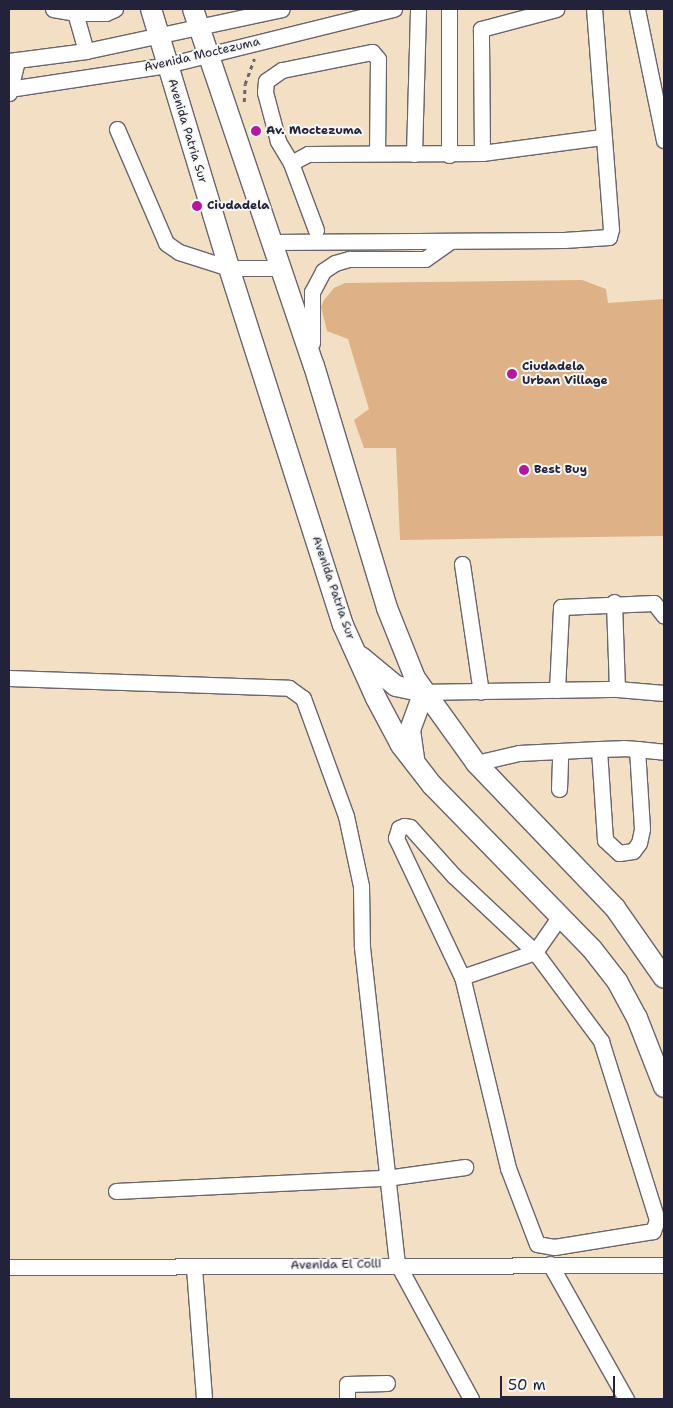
<!DOCTYPE html>
<html>
<head>
<meta charset="utf-8">
<style>
  body { margin:0 }
  #map { position:relative; width:673px; height:1408px; overflow:hidden; background:#f3dfc4; font-family:"Shantell Sans",sans-serif }
  div>[style] { position:absolute }
  .building>* { inset:0; background:#deb186 }
  .path>* { height:2.5px; margin-top:-1.25px; transform-origin:0; background:repeating-linear-gradient(90deg,#6b646b 0 4px,transparent 0 8px) }
  .roads { filter:drop-shadow(1px 0 #6b646b) drop-shadow(-1px 0 #6b646b) drop-shadow(0 1px #6b646b) drop-shadow(0 -1px #6b646b) }
  .minor>* { height:15px; margin:-7.5px; padding:0 7.5px; transform-origin:7.5px; border-radius:7.5px; background:#fff }
  .major>* { height:20px; margin:-10px; padding:0 10px; transform-origin:10px; border-radius:10px; background:#fff }
  .dots>* { width:14px; height:14px; translate:-50% -50%; box-sizing:border-box; border:2px solid #f6f6f2; border-radius:50% }
  span { translate:-50% -50%; white-space:nowrap; text-align:center; line-height:1.15; -webkit-text-stroke:4px #f6f6f2; paint-order:stroke }
  .street-label { font-size:12px; color:#22223b }
  .poi-label { font-size:12px; color:#22223b; font-weight:700 }
  .left { translate:0 -50%; text-align:left }
  .frame { position:absolute; inset:0; border:10px solid #22223b; pointer-events:none }
  .scale { position:absolute; left:500px; top:1376px; width:115px; height:22px; box-sizing:border-box; border:2px solid #22223b; border-top:0; padding-left:6px; font-size:15px; line-height:18px; white-space:nowrap; color:#22223b; -webkit-text-stroke:4px #f6f6f2; paint-order:stroke }
</style>
</head>
<body>
<div id="map">
  <div class="building">
    <div style="clip-path:polygon(582px 280px,606px 289px,608px 303px,664px 299px,664px 536px,400px 540px,396px 448px,364px 448px,354px 420px,369px 409px,348px 339px,327px 331px,321px 307px,324px 300px,334px 288px,345px 283px)"></div>
  </div>
  <div class="path">
    <div style="left:244px;top:102px;width:18px;rotate:-87deg"></div>
    <div style="left:245px;top:84px;width:27px;rotate:-70deg"></div>
  </div>
  <div class="roads">
    <div class="minor">
      <div style="left:53px;top:9px;width:22px;rotate:10deg"></div>
      <div style="left:449px;top:9px;width:146px;rotate:90deg"></div>
      <div style="left:637px;top:9px;width:134px;rotate:78.4deg"></div>
      <div style="left:86px;top:51px;width:40px;rotate:-106deg"></div>
      <div style="left:75px;top:13px;width:31px"></div>
      <div style="left:106px;top:13px;width:10px;rotate:-24deg"></div>
      <div style="left:9px;top:61px;width:78px;rotate:-7.4deg"></div>
      <div style="left:86px;top:51px;width:200px;rotate:-12.1deg"></div>
      <div style="left:9px;top:89px;width:160px;rotate:-8.6deg"></div>
      <div style="left:167px;top:65px;width:234px;rotate:-13.9deg"></div>
      <div style="left:9px;top:93px;width:34px;rotate:-76deg"></div>
      <div style="left:117px;top:129px;width:124px;rotate:66.7deg"></div>
      <div style="left:166px;top:243px;width:16px;rotate:35deg"></div>
      <div style="left:179px;top:252px;width:52px;rotate:17.7deg"></div>
      <div style="left:229px;top:268px;width:52px"></div>
      <div style="left:482px;top:153px;width:124px;rotate:-90.5deg"></div>
      <div style="left:481px;top:29px;width:78px;rotate:-14.9deg"></div>
      <div style="left:414px;top:154px;width:145px;rotate:-88.4deg"></div>
      <div style="left:291px;top:163px;width:26px;rotate:-121deg"></div>
      <div style="left:278px;top:141px;width:51px;rotate:-104.9deg"></div>
      <div style="left:265px;top:92px;width:11px;rotate:-85deg"></div>
      <div style="left:266px;top:81px;width:19px;rotate:-35deg"></div>
      <div style="left:282px;top:70px;width:92px;rotate:-11.3deg"></div>
      <div style="left:372px;top:52px;width:9px;rotate:49deg"></div>
      <div style="left:378px;top:59px;width:94px;rotate:90.6deg"></div>
      <div style="left:316px;top:230px;width:72px;rotate:-110.5deg"></div>
      <div style="left:291px;top:163px;width:19px;rotate:-28deg"></div>
      <div style="left:308px;top:154px;width:174px;rotate:-0.3deg"></div>
      <div style="left:482px;top:153px;width:121px;rotate:-7.6deg"></div>
      <div style="left:272px;top:242px;width:292px;rotate:-0.4deg"></div>
      <div style="left:564px;top:240px;width:45px;rotate:-3.8deg"></div>
      <div style="left:609px;top:237px;width:8px;rotate:-76deg"></div>
      <div style="left:611px;top:229px;width:221px;rotate:-94.4deg"></div>
      <div style="left:312px;top:343px;width:51px;rotate:-90deg"></div>
      <div style="left:312px;top:292px;width:24px;rotate:-62deg"></div>
      <div style="left:323px;top:271px;width:14px;rotate:-34deg"></div>
      <div style="left:335px;top:263px;width:15px;rotate:-16deg"></div>
      <div style="left:349px;top:259px;width:76px"></div>
      <div style="left:425px;top:259px;width:29px;rotate:-35deg"></div>
      <div style="left:462px;top:564px;width:129px;rotate:81.6deg"></div>
      <div style="left:9px;top:678px;width:280px;rotate:2deg"></div>
      <div style="left:289px;top:688px;width:17px;rotate:36deg"></div>
      <div style="left:303px;top:698px;width:126px;rotate:70deg"></div>
      <div style="left:346px;top:816px;width:72px;rotate:77.9deg"></div>
      <div style="left:361px;top:886px;width:61px;rotate:89.1deg"></div>
      <div style="left:362px;top:947px;width:318px;rotate:83.7deg"></div>
      <div style="left:397px;top:1263px;width:155px;rotate:61.4deg"></div>
      <div style="left:617px;top:689px;width:47px;rotate:4.9deg"></div>
      <div style="left:557px;top:690px;width:83px;rotate:-87.2deg"></div>
      <div style="left:561px;top:607px;width:93px;rotate:-2.5deg"></div>
      <div style="left:654px;top:603px;width:16px;rotate:52deg"></div>
      <div style="left:424px;top:692px;width:193px;rotate:-0.9deg"></div>
      <div style="left:617px;top:689px;width:87px;rotate:-92deg"></div>
      <div style="left:637px;top:749px;width:27px;rotate:6deg"></div>
      <div style="left:476px;top:763px;width:44px;rotate:-13.1deg"></div>
      <div style="left:519px;top:753px;width:80px;rotate:-2.9deg"></div>
      <div style="left:599px;top:749px;width:24px;rotate:-2deg"></div>
      <div style="left:623px;top:748px;width:14px;rotate:4deg"></div>
      <div style="left:637px;top:749px;width:80px;rotate:86.4deg"></div>
      <div style="left:642px;top:829px;width:14px;rotate:102deg"></div>
      <div style="left:639px;top:843px;width:10px;rotate:127deg"></div>
      <div style="left:633px;top:851px;width:14px;rotate:172deg"></div>
      <div style="left:619px;top:853px;width:19px;rotate:-137deg"></div>
      <div style="left:605px;top:840px;width:91px;rotate:-93.8deg"></div>
      <div style="left:559px;top:789px;width:38px;rotate:-88deg"></div>
      <div style="left:404px;top:826px;width:6px;rotate:9deg"></div>
      <div style="left:410px;top:827px;width:66px;rotate:48.1deg"></div>
      <div style="left:454px;top:876px;width:111px;rotate:43.2deg"></div>
      <div style="left:535px;top:952px;width:111px;rotate:53.4deg"></div>
      <div style="left:601px;top:1041px;width:188px;rotate:72.6deg"></div>
      <div style="left:657px;top:1220px;width:12px;rotate:110deg"></div>
      <div style="left:653px;top:1231px;width:100px;rotate:170.8deg"></div>
      <div style="left:554px;top:1247px;width:17px;rotate:-170deg"></div>
      <div style="left:537px;top:1244px;width:81px;rotate:-110.9deg"></div>
      <div style="left:508px;top:1168px;width:196px;rotate:-103.5deg"></div>
      <div style="left:462px;top:977px;width:154px;rotate:-115.4deg"></div>
      <div style="left:396px;top:838px;width:10px;rotate:-73deg"></div>
      <div style="left:399px;top:828px;width:5px;rotate:-22deg"></div>
      <div style="left:462px;top:977px;width:77px;rotate:-18.9deg"></div>
      <div style="left:535px;top:952px;width:44px;rotate:-55.2deg"></div>
      <div style="left:116px;top:1191px;width:270px;rotate:-2.8deg"></div>
      <div style="left:386px;top:1178px;width:80px;rotate:-7.9deg"></div>
      <div style="left:550px;top:1264px;width:155px;rotate:60.6deg"></div>
      <div style="left:9px;top:1267px;width:655px;rotate:-0.17deg"></div>
      <div style="left:194px;top:1268px;width:131px;rotate:85.6deg"></div>
      <div style="left:347px;top:1399px;width:15px;rotate:-90deg"></div>
      <div style="left:347px;top:1384px;width:40px;rotate:-1.4deg"></div>
    </div>
    <div class="major">
      <div style="left:151px;top:9px;width:270px;rotate:73.2deg"></div>
      <div style="left:229px;top:268px;width:375px;rotate:72.3deg"></div>
      <div style="left:343px;top:625px;width:80px;rotate:65.7deg"></div>
      <div style="left:376px;top:698px;width:53px;rotate:62deg"></div>
      <div style="left:401px;top:745px;width:51px;rotate:52.2deg"></div>
      <div style="left:432px;top:785px;width:229px;rotate:45.7deg"></div>
      <div style="left:592px;top:949px;width:41px;rotate:52deg"></div>
      <div style="left:617px;top:981px;width:42px;rotate:61.6deg"></div>
      <div style="left:637px;top:1018px;width:74px;rotate:68.6deg"></div>
      <div style="left:193px;top:9px;width:377px;rotate:71.3deg"></div>
      <div style="left:314px;top:366px;width:253px;rotate:73.2deg"></div>
      <div style="left:387px;top:608px;width:75px;rotate:68.2deg"></div>
      <div style="left:415px;top:678px;width:105px;rotate:54.3deg"></div>
      <div style="left:476px;top:763px;width:201px;rotate:46.2deg"></div>
      <div style="left:615px;top:908px;width:85px;rotate:55deg"></div>
      <div style="left:361px;top:657px;width:45px;rotate:39.6deg"></div>
      <div style="left:396px;top:686px;width:29px;rotate:12deg"></div>
      <div style="left:424px;top:692px;width:40px;rotate:110.2deg"></div>
      <div style="left:410px;top:730px;width:30px;rotate:82deg"></div>
    </div>
  </div>
  <div class="dots">
    <div style="left:256px;top:131px;background:#b5179e"></div>
    <div style="left:197px;top:206px;background:#b5179e"></div>
    <div style="left:512px;top:374px;background:#b5179e"></div>
    <div style="left:524px;top:470px;background:#b5179e"></div>
  </div>
  <div class="street-label">
    <span style="left:202px;top:55px;rotate:-13deg">Avenida Moctezuma</span>
    <span style="left:187px;top:131px;rotate:73deg">Avenida Patria Sur</span>
    <span style="left:333px;top:588px;rotate:71deg">Avenida Patria Sur</span>
    <span style="left:336px;top:1265px;rotate:-1deg">Avenida El Colli</span>
  </div>
  <div class="poi-label">
    <span class="left" style="left:266px;top:131px">Av. Moctezuma</span>
    <span class="left" style="left:207px;top:206px">Ciudadela</span>
    <span class="left" style="left:522px;top:374px">Ciudadela<br>Urban Village</span>
    <span class="left" style="left:534px;top:470px">Best Buy</span>
  </div>
  <div class="frame"></div>
  <div class="scale">50 m</div>
</div>
</body>
</html>
